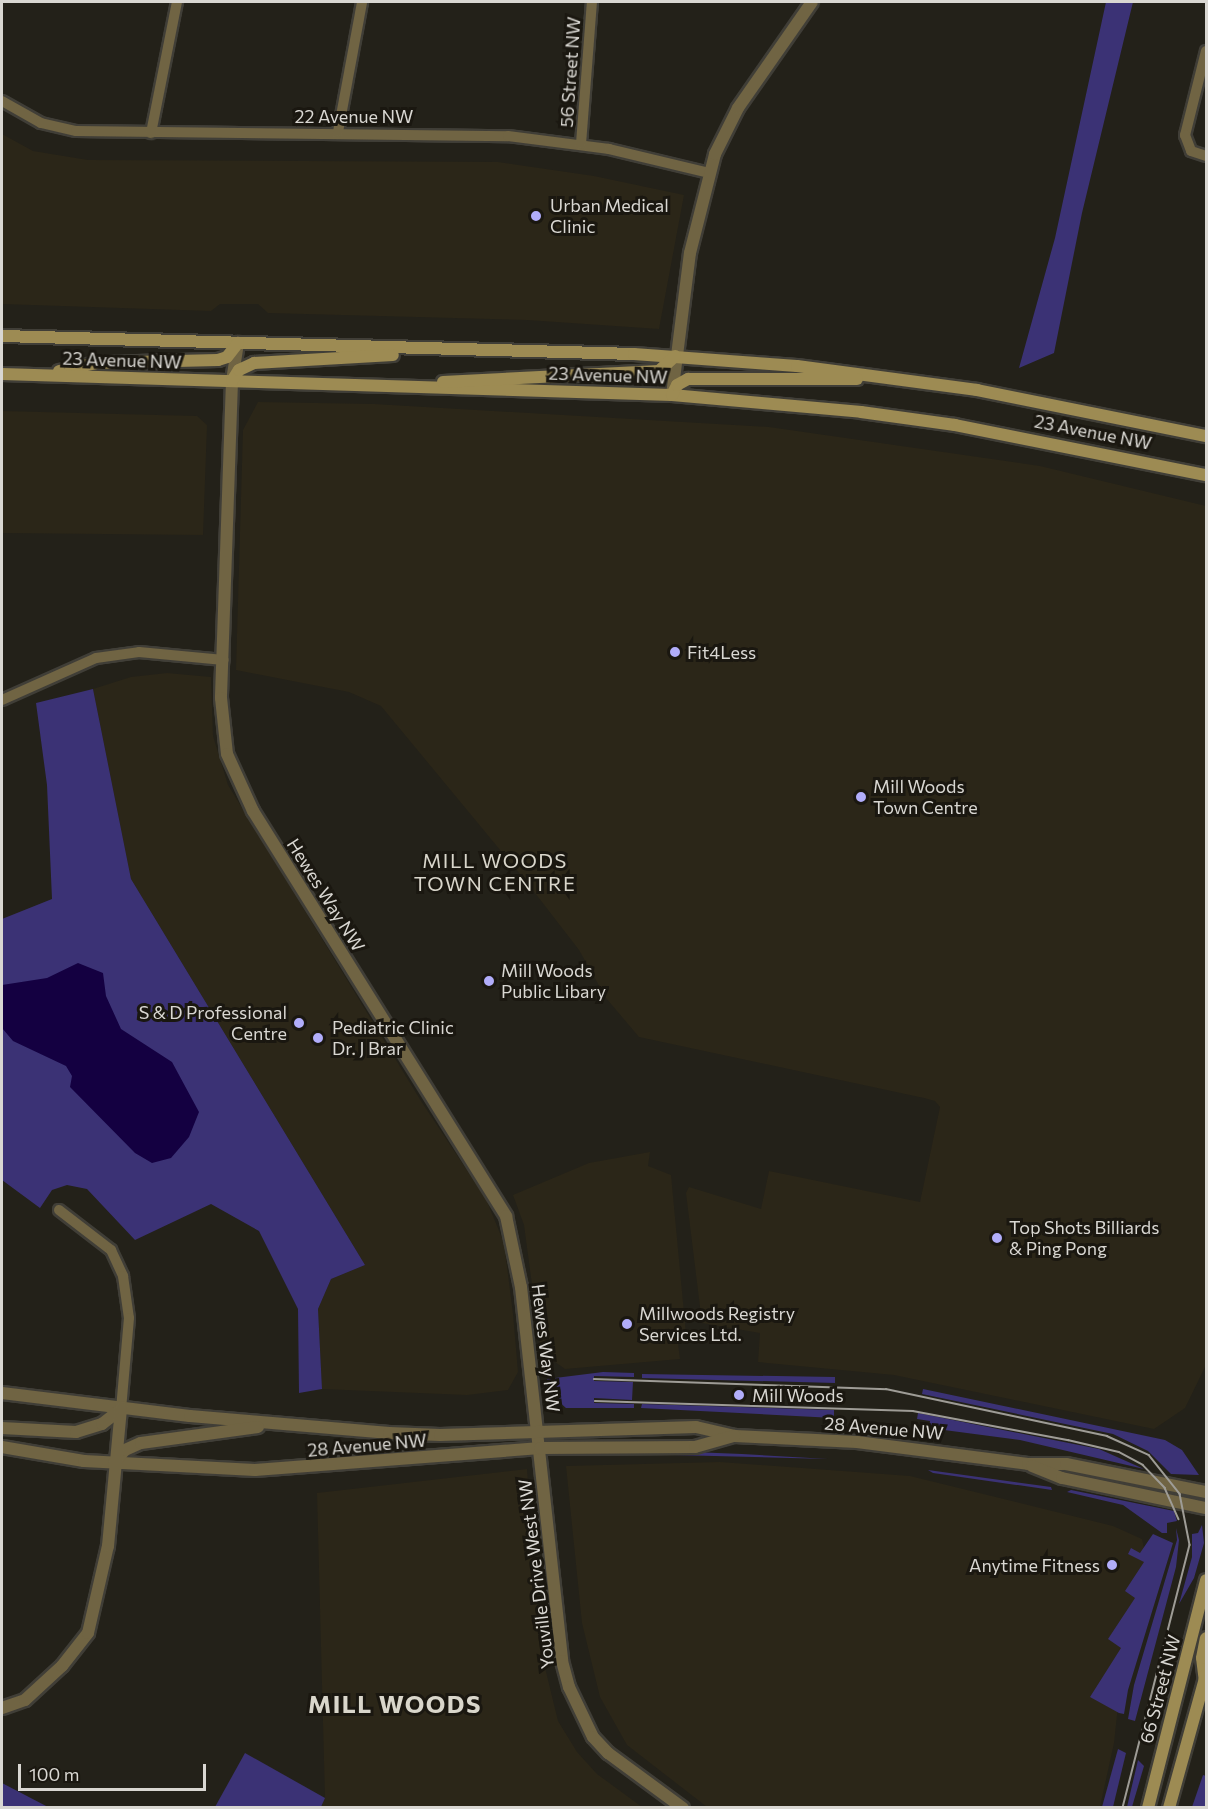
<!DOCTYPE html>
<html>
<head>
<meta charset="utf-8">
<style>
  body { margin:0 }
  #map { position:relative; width:1208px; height:1809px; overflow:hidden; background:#232119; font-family:Commissioner,sans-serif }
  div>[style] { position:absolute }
  .built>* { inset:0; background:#2b2618 }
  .green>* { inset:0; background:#3b3275 }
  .water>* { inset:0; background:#140041 }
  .roads { filter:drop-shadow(2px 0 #403e37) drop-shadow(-2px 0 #403e37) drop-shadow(0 2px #403e37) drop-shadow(0 -2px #403e37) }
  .minor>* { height:10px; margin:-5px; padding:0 5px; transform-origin:5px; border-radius:5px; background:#706443 }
  .tertiary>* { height:12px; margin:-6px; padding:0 6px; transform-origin:6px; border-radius:6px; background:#706443 }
  .secondary>* { height:12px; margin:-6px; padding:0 6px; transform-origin:6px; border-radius:6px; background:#9d8b53 }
  .tram>* { height:1.5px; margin:-0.75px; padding:0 0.75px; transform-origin:0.75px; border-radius:0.75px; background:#9e9c96 }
  .dots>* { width:16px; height:16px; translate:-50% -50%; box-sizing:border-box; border:3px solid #1a1710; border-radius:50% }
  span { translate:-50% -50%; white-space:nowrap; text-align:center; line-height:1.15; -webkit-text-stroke:6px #1a1710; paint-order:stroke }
  .street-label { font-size:18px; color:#d9d7d2 }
  .poi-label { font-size:18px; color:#d9d7d2 }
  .left { translate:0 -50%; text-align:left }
  .right { translate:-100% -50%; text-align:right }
  .neighbourhood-label { font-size:20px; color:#d9d6cb; letter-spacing:1.5px }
  .district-label { font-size:24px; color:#d9d6cb; font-weight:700; letter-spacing:1.5px }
  .frame { position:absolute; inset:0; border:3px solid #d9d7d2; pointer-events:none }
  .scale { position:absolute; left:18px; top:1764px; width:188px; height:27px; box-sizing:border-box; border:3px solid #d9d7d2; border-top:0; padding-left:8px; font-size:18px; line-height:21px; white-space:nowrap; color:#d9d7d2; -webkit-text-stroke:4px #1a1710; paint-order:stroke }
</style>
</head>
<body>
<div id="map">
  <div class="built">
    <div style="clip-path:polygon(2px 134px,33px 151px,88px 160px,498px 162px,594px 176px,684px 195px,659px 329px,527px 320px,268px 313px,258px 304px,220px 304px,211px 311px,2px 304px)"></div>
    <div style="clip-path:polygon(258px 402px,374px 404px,769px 427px,1040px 466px,1206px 506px,1206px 1365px,1185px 1408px,1154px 1429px,894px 1375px,758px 1362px,760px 1333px,702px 1323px,686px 1193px,689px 1187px,761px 1209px,769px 1171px,920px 1202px,940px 1107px,935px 1101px,924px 1098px,639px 1037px,606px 998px,579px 950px,525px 880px,381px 706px,349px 692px,236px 670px,243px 430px)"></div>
    <div style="clip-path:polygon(2px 411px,197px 416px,207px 425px,203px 535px,2px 533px)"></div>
    <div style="clip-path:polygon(167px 673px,211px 677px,213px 736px,228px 785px,421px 1101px,486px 1199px,504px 1243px,513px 1314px,518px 1372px,508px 1390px,467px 1395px,322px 1389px,318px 1309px,331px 1279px,365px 1265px,131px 879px,93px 689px,131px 677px)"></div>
    <div style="clip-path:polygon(650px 1152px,648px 1166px,671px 1175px,686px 1334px,677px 1336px,680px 1359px,565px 1369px,541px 1352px,524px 1225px,513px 1195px,589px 1163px)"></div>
    <div style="clip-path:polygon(720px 1462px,910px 1476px,1113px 1526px,1142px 1539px,1148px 1566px,1120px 1687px,1114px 1743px,1100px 1807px,707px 1807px,627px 1745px,600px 1697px,582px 1623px,566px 1466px)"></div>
    <div style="clip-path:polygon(527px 1469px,540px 1647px,558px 1721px,577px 1752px,597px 1774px,642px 1807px,321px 1807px,325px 1798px,317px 1493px)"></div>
  </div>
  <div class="green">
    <div style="clip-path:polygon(1106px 2px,1133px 2px,1082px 213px,1054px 353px,1019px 368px,1055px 238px)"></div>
    <div style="clip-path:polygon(93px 689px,131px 879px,365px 1265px,331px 1279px,318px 1309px,322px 1389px,299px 1393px,298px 1309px,259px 1231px,211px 1204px,135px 1240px,87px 1189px,67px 1185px,52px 1190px,40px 1208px,2px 1180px,2px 919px,52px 899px,47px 785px,36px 703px)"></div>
    <div style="clip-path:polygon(603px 1372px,634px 1373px,634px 1377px,594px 1376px,594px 1381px,633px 1382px,632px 1400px,594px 1398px,594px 1403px,634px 1404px,634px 1408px,566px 1408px,549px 1393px,547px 1379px)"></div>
    <div style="clip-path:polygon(642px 1374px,835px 1377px,835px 1383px,642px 1378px)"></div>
    <div style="clip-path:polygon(923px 1389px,1165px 1440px,1182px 1450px,1199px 1475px,1171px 1474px,1148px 1451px,1113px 1434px,922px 1394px)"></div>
    <div style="clip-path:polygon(642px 1404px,834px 1410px,834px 1418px,641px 1408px)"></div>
    <div style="clip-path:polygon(918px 1413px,1099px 1449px,1144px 1469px,1020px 1440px,929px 1428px,930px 1421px,917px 1419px)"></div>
    <div style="clip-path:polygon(692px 1452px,742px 1454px,828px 1459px,594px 1453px)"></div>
    <div style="clip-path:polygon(928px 1470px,1051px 1487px,1052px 1490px,933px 1473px)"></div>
    <div style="clip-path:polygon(1071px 1490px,1174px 1511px,1177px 1521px,1167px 1523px,1167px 1533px,1162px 1533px,1123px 1505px,1067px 1492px)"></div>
    <div style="clip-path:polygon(1202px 1525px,1204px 1543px,1194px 1578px,1179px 1604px,1192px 1557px,1192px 1534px,1198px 1533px)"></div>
    <div style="clip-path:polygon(1176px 1528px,1179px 1540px,1176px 1567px,1135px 1721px,1128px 1719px,1134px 1685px,1177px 1540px)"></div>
    <div style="clip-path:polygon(1153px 1534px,1173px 1543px,1128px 1690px,1124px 1714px,1119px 1713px,1090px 1697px,1121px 1648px,1108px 1639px,1135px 1598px,1125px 1591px,1144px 1562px,1128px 1554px,1131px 1548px,1140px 1553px)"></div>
    <div style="clip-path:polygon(1118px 1749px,1126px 1753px,1113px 1807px,1102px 1807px)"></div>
    <div style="clip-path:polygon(245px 1753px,325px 1798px,321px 1807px,215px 1807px)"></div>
    <div style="clip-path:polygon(1138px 1760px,1144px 1766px,1132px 1807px,1127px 1807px)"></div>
    <div style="clip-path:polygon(1203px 1775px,1206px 1776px,1206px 1807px,1192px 1807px)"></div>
    <div style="clip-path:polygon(2px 1783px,48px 1807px,2px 1807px)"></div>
  </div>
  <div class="water">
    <div style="clip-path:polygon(78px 963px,103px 973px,106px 996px,121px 1029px,172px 1062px,199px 1112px,189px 1137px,171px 1158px,152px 1163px,135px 1153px,70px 1087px,72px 1076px,66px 1066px,13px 1041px,2px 1028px,2px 985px,47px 978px)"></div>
  </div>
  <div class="roads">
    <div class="minor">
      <div style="left:1206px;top:51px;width:87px;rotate:104deg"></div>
      <div style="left:1185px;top:135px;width:17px;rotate:69deg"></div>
      <div style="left:1191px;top:151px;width:16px;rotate:18deg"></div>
      <div style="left:2px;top:101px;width:45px;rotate:29.4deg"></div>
      <div style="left:41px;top:123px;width:36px;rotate:13deg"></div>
      <div style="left:76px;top:131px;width:432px;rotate:0.7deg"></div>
      <div style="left:508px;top:136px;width:102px;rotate:7.3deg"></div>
      <div style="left:609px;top:149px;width:103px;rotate:13.5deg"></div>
      <div style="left:338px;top:132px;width:132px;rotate:-79.5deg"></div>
      <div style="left:151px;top:133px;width:134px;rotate:-78.8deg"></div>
      <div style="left:581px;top:144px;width:142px;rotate:-85.6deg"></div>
      <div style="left:2px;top:700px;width:103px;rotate:-24.1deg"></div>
      <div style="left:96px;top:658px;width:43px;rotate:-7.9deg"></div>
      <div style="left:139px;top:652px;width:85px;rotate:5.4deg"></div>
      <div style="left:59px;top:1210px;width:66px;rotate:37.6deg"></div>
      <div style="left:111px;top:1250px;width:29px;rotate:65deg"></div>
      <div style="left:123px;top:1276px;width:42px;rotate:81.9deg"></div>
      <div style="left:129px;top:1318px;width:91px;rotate:95deg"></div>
    </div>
    <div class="tertiary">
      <div style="left:238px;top:343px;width:38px;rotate:99deg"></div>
      <div style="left:232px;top:381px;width:317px;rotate:92deg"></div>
      <div style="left:221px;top:698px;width:56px;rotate:83.9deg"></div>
      <div style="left:227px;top:754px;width:63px;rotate:65.5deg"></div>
      <div style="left:253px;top:811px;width:478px;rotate:58deg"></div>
      <div style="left:506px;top:1216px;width:73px;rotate:78.1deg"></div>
      <div style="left:521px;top:1287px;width:376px;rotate:83.7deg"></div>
      <div style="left:562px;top:1661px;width:27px;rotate:75deg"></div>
      <div style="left:569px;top:1687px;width:55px;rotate:64.4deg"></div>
      <div style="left:593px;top:1737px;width:22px;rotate:47deg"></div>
      <div style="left:608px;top:1753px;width:93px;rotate:36.3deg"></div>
      <div style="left:672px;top:395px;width:143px;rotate:-82.8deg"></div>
      <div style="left:690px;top:253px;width:102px;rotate:-75.8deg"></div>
      <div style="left:715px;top:154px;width:51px;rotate:-63.4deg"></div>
      <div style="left:738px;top:108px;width:129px;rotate:-55.1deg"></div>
      <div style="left:2px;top:1393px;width:189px;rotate:7deg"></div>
      <div style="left:190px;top:1416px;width:200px;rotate:4.9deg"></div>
      <div style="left:389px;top:1433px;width:51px;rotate:2.2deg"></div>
      <div style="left:440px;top:1435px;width:256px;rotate:-1.8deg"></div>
      <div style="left:696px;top:1427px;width:40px;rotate:13deg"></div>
      <div style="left:735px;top:1436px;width:122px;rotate:2.8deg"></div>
      <div style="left:857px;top:1442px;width:172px;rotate:7.3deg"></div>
      <div style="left:1028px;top:1464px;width:38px"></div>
      <div style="left:1066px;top:1464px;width:143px;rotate:11.3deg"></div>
      <div style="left:2px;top:1428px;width:74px;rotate:3.1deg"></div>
      <div style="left:76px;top:1432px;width:27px;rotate:-17deg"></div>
      <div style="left:102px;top:1424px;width:24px;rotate:-38deg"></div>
      <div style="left:2px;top:1447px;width:83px;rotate:9.7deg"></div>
      <div style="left:84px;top:1461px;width:171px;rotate:3deg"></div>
      <div style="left:255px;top:1470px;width:286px;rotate:-4.4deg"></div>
      <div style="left:540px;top:1448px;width:155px;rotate:-0.4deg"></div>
      <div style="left:695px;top:1447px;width:41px;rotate:-15.8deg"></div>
      <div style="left:114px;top:1463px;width:17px;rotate:-50deg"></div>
      <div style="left:125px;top:1450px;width:17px;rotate:-24deg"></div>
      <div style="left:141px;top:1443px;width:118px;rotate:-7.8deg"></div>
      <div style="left:1032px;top:1466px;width:32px;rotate:22deg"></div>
      <div style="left:1062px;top:1478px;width:147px;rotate:11.8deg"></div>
      <div style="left:2px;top:1708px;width:24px;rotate:-19deg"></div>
      <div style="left:25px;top:1700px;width:50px;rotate:-42.6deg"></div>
      <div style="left:62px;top:1666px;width:42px;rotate:-51.8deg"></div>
      <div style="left:88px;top:1633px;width:89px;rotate:-77.1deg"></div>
      <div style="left:108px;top:1546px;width:138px;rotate:-84.6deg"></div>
    </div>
    <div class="secondary">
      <div style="left:2px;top:336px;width:632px;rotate:1.63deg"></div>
      <div style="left:634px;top:354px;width:163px;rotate:4.2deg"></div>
      <div style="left:797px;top:366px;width:182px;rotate:7.6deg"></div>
      <div style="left:977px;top:390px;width:234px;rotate:11.4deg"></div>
      <div style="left:59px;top:371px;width:38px;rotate:-12deg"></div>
      <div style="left:96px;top:363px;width:122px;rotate:-1.4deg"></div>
      <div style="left:218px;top:360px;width:9px;rotate:-18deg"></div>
      <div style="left:227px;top:357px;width:18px;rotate:-52deg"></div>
      <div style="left:2px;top:374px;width:670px;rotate:1.8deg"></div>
      <div style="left:672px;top:395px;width:190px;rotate:5.1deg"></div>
      <div style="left:861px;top:412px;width:95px;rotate:7.9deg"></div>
      <div style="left:955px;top:425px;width:256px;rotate:11.3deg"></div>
      <div style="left:232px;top:381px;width:13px;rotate:-58deg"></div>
      <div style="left:239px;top:370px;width:17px;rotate:-25deg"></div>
      <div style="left:254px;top:363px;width:139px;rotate:-3.3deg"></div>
      <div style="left:443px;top:382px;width:216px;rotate:-2.9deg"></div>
      <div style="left:659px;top:371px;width:22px;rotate:-43deg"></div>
      <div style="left:672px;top:395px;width:11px;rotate:-63deg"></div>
      <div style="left:677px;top:385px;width:13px;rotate:-29deg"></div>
      <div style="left:688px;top:379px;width:169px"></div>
      <div style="left:1205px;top:1682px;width:24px;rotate:-97deg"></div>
      <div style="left:1202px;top:1658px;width:20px;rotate:-79deg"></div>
      <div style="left:1148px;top:1808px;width:235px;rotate:-75.7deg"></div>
      <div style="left:1169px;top:1808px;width:138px;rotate:-74.5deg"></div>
    </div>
  </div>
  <div class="tram">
    <div style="left:594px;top:1379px;width:292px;rotate:2deg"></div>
    <div style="left:886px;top:1389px;width:226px;rotate:12deg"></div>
    <div style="left:1107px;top:1436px;width:46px;rotate:24.3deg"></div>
    <div style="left:1149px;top:1455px;width:50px;rotate:51.5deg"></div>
    <div style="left:1180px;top:1494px;width:52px;rotate:78.9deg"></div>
    <div style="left:1190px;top:1545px;width:271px;rotate:104.3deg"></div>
    <div style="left:595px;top:1401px;width:318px;rotate:1.8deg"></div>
    <div style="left:913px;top:1411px;width:158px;rotate:10.6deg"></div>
    <div style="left:1068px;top:1440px;width:52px;rotate:13.2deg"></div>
    <div style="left:1119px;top:1452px;width:27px;rotate:28deg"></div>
    <div style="left:1143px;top:1465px;width:32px;rotate:46deg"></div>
    <div style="left:1165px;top:1488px;width:34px;rotate:66deg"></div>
  </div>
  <div class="dots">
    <div style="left:536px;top:216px;background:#b1adfa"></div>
    <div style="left:675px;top:652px;background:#b1adfa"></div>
    <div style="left:861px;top:797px;background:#b1adfa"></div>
    <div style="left:489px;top:981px;background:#b1adfa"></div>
    <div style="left:299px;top:1023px;background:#b1adfa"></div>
    <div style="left:318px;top:1038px;background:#b1adfa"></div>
    <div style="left:997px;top:1238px;background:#b1adfa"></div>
    <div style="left:627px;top:1324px;background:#b1adfa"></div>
    <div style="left:739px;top:1395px;background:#b1adfa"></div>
    <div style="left:1112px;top:1565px;background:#b1adfa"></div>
  </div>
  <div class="street-label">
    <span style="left:570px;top:72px;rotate:-86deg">56 Street NW</span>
    <span style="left:354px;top:116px">22 Avenue NW</span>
    <span style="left:122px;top:360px;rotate:2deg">23 Avenue NW</span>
    <span style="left:608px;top:375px;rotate:2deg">23 Avenue NW</span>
    <span style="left:1093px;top:432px;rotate:11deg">23 Avenue NW</span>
    <span style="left:326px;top:895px;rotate:58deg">Hewes Way NW</span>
    <span style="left:546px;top:1348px;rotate:83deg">Hewes Way NW</span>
    <span style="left:884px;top:1428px;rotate:5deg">28 Avenue NW</span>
    <span style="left:367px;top:1445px;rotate:-5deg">28 Avenue NW</span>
    <span style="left:536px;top:1574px;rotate:-97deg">Youville Drive West NW</span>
    <span style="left:1160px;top:1689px;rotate:-75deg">66 Street NW</span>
  </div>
  <div class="poi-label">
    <span class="left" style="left:550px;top:216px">Urban Medical<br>Clinic</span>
    <span class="left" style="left:687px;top:652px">Fit4Less</span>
    <span class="left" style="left:873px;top:797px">Mill Woods<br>Town Centre</span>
    <span class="left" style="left:501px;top:981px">Mill Woods<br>Public Libary</span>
    <span class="right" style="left:287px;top:1023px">S &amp; D Professional<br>Centre</span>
    <span class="left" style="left:332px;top:1038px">Pediatric Clinic<br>Dr. J Brar</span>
    <span class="left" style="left:1009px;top:1238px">Top Shots Billiards<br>&amp; Ping Pong</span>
    <span class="left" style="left:639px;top:1324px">Millwoods Registry<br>Services Ltd.</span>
    <span class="left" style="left:752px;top:1395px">Mill Woods</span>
    <span class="right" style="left:1100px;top:1565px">Anytime Fitness</span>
  </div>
  <div class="neighbourhood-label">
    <span style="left:495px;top:872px">MILL WOODS<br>TOWN CENTRE</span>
  </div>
  <div class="district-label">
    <span style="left:395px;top:1704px">MILL WOODS</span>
  </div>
  <div class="frame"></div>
  <div class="scale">100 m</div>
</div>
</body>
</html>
